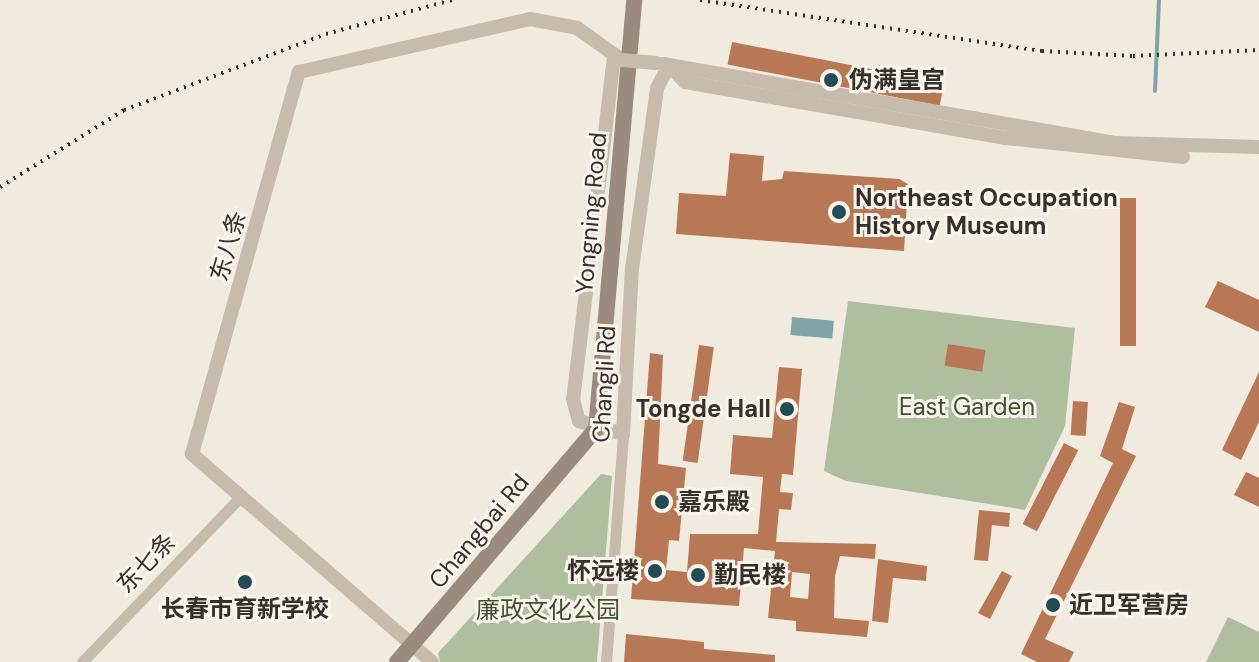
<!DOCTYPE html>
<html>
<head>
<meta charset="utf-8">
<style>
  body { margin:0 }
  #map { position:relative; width:1259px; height:662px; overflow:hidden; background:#f0eadf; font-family:"DM Sans","Noto Sans SC",sans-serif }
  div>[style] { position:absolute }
  .green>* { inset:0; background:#b0bea0 }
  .water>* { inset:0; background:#81a4aa; transform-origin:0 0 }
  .stream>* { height:4px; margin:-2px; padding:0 2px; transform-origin:2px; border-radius:2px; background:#81a4aa }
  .building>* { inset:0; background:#b97855; transform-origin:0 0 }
  .minor>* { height:11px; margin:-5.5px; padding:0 5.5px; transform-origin:5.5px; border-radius:5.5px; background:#c7bbac }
  .tertiary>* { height:14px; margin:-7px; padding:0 7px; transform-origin:7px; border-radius:7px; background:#c7bbac }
  .secondary>* { height:16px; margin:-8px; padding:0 8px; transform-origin:8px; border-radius:8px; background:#9a8b7e }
  .rail>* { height:4px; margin-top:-2px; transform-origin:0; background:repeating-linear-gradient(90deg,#362f2a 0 2px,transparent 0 8px) }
  .tertiary-bridge>* { height:14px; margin:-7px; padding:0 7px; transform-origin:7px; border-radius:7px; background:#c7bbac }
  .dots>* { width:22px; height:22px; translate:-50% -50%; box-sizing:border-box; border:4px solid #f8f4eb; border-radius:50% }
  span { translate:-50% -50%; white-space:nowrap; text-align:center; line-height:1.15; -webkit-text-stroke:6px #f8f4eb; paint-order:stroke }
  .poi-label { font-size:24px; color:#362f2a; font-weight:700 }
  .left { translate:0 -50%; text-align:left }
  .right { translate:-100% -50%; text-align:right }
  .street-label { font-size:24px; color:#362f2a }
  .park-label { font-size:24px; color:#425131 }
</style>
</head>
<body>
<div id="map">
  <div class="green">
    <div style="clip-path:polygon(848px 301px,1075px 328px,1065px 426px,1025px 510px,846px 481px,824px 471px)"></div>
    <div style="clip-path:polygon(601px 474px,612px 476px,597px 662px,440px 662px,438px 653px)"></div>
    <div style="clip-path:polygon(1228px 617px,1259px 632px,1259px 662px,1206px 662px)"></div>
  </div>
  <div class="water">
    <div style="left:792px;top:317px;width:42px;height:18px;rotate:5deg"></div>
  </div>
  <div class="stream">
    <div style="left:1155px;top:91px;width:91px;rotate:-87.5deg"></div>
  </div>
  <div class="building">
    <div style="left:732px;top:42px;width:216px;height:23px;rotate:11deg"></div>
    <div style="clip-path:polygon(730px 153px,764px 156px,762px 181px,782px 179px,784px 171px,899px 179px,908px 184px,904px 251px,676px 234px,679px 193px,726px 196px)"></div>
    <div style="left:1120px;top:198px;width:16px;height:148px"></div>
    <div style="clip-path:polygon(1218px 281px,1259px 300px,1259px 332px,1205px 307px)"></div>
    <div style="left:948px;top:344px;width:38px;height:22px;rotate:9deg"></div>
    <div style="left:699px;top:345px;width:15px;height:117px;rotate:8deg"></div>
    <div style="clip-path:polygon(evenodd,650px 353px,663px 355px,658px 464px,686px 468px,679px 541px,669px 540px,666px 570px,687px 572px,690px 534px,758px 534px,763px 477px,730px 474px,733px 435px,772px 438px,779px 367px,802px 369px,793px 475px,782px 474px,780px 492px,793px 493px,791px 510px,779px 509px,776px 542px,876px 544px,875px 559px,840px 556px,835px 576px,834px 618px,869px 621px,867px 637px,796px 631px,796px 621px,768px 618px,775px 551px,744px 548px,739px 606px,631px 599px,650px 353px,792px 572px,810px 574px,808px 599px,790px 597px,792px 572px)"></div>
    <div style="clip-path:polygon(1259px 372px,1259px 422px,1241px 460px,1222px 450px)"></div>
    <div style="left:1073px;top:401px;width:15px;height:34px;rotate:4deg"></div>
    <div style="clip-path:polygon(1119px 402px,1135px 407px,1122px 449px,1136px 456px,1045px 639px,1074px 652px,1069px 662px,1037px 662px,1021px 654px,1113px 463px,1100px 456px)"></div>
    <div style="left:1064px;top:443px;width:16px;height:91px;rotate:27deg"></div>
    <div style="clip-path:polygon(1246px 472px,1259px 478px,1259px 507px,1234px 495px)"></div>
    <div style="clip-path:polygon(979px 510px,1010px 513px,1009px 527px,992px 525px,988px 561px,974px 560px)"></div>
    <div style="clip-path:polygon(878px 559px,927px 566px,926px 581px,893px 578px,888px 623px,872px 621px)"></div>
    <div style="clip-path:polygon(1002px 571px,1012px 576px,990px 619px,978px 613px)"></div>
    <div style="clip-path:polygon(626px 634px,704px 642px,704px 649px,775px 655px,775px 662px,624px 662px)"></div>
  </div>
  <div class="minor">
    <div style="left:82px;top:662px;width:231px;rotate:-46.2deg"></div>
    <div style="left:606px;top:662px;width:229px;rotate:-85.7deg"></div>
  </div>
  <div class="tertiary">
    <div style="left:614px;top:57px;width:344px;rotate:96.8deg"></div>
    <div style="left:573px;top:399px;width:23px;rotate:75deg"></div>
    <div style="left:579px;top:421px;width:46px;rotate:16.5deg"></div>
    <div style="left:623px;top:434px;width:165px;rotate:-86.9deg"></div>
    <div style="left:632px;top:269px;width:183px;rotate:-82.1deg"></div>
    <div style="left:657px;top:88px;width:26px;rotate:-62deg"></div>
    <div style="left:663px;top:64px;width:460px;rotate:9.9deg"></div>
    <div style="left:1116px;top:143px;width:143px;rotate:1.6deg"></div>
    <div style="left:669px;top:65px;width:23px;rotate:47deg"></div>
    <div style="left:685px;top:82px;width:326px;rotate:9.9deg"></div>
    <div style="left:1006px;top:138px;width:178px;rotate:6.1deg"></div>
    <div style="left:432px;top:662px;width:318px;rotate:-139.1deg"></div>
    <div style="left:192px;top:454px;width:397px;rotate:-74.4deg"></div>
    <div style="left:299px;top:72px;width:237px;rotate:-12.9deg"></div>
    <div style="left:530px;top:19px;width:48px;rotate:10.8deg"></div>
    <div style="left:577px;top:28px;width:55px;rotate:35.4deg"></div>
  </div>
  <div class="secondary">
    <div style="left:397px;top:662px;width:306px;rotate:-49.5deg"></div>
    <div style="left:596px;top:429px;width:431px;rotate:-84.9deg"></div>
  </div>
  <div class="rail">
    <div style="left:700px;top:0;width:346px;rotate:8.5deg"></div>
    <div style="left:1042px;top:51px;width:91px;rotate:3.1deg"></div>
    <div style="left:1133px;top:56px;width:126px;rotate:-2.7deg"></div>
    <div style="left:0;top:187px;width:146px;rotate:-31.8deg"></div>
    <div style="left:124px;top:110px;width:216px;rotate:-20.6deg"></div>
    <div style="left:326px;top:34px;width:131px;rotate:-15.1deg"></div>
  </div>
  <div class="tertiary-bridge">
    <div style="left:622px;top:60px;width:34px;rotate:5deg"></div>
  </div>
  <div class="dots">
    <div style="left:831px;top:80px;background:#244a53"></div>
    <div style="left:839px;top:212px;background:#244a53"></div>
    <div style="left:787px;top:409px;background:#244a53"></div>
    <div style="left:662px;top:502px;background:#244a53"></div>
    <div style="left:655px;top:571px;background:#244a53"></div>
    <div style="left:698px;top:575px;background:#244a53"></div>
    <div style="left:245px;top:582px;background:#244a53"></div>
    <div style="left:1053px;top:605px;background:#244a53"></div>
  </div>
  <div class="poi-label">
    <span class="left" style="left:849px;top:80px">伪满皇宫</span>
    <span class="left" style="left:855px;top:212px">Northeast Occupation<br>History Museum</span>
    <span class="right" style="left:771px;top:409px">Tongde Hall</span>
    <span class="left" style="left:678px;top:502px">嘉乐殿</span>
    <span class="right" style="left:639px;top:571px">怀远楼</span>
    <span class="left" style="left:714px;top:575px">勤民楼</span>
    <span class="left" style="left:1069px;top:605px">近卫军营房</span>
    <span style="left:245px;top:609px">长春市育新学校</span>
  </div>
  <div class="street-label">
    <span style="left:591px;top:213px;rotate:-85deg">Yongning Road</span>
    <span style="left:228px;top:246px;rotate:-74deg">东八条</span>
    <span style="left:604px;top:384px;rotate:-87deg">Changli Rd</span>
    <span style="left:479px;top:531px;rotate:-50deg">Changbai Rd</span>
    <span style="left:146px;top:563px;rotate:-46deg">东七条</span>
  </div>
  <div class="park-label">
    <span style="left:967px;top:407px">East Garden</span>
    <span style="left:548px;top:610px">廉政文化公园</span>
  </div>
</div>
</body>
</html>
